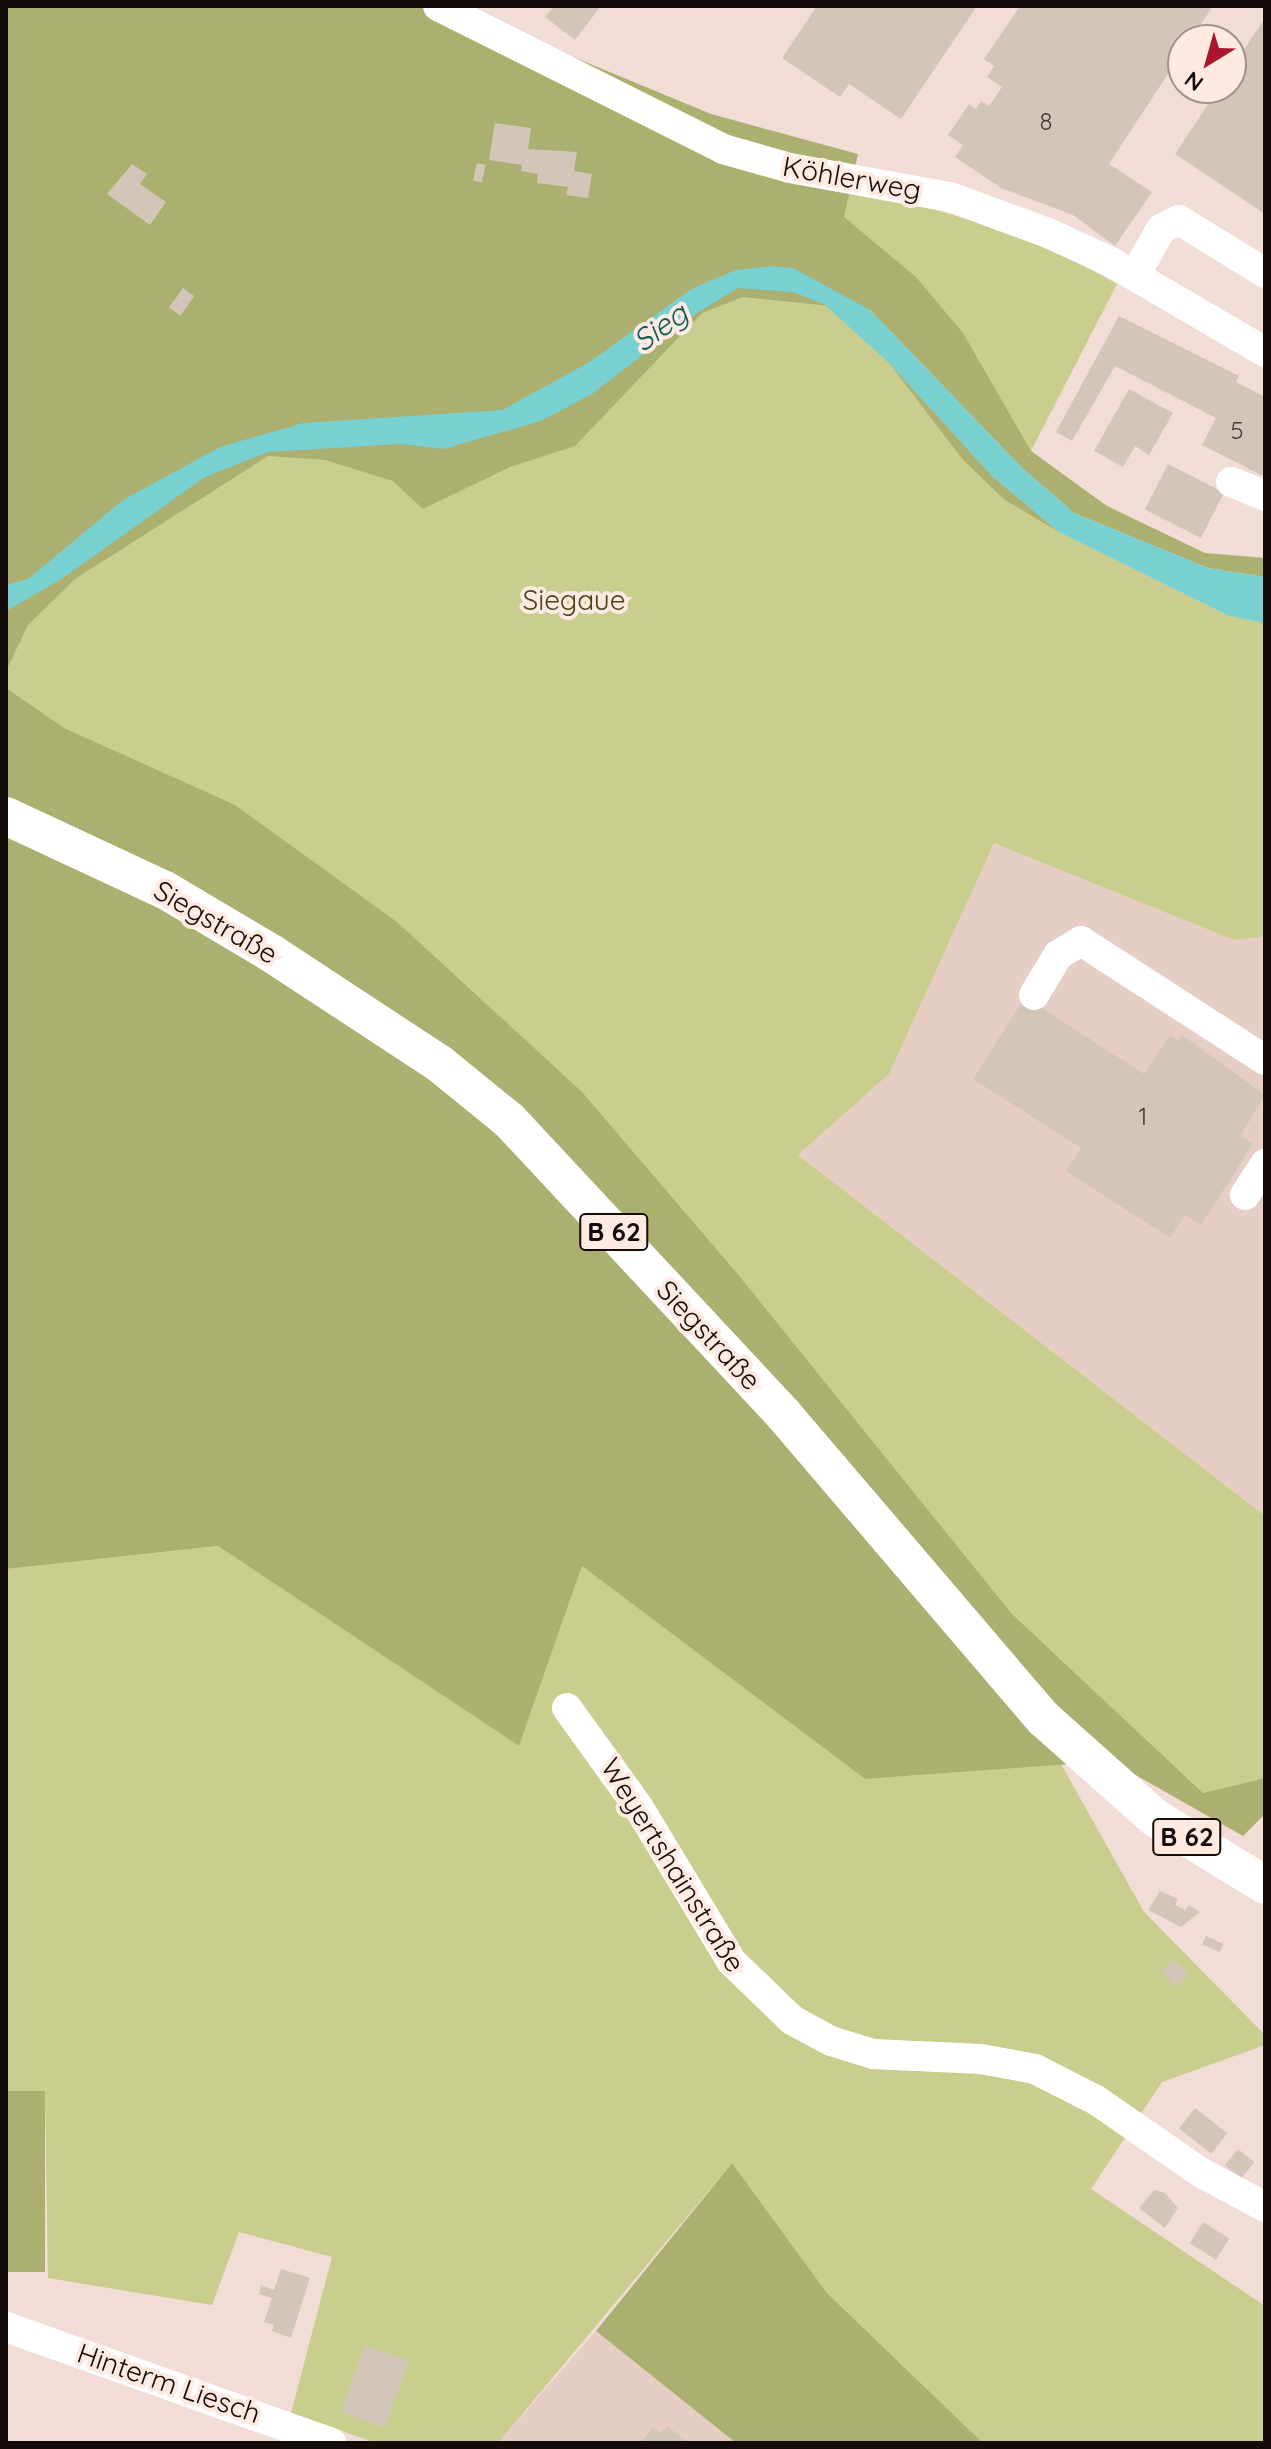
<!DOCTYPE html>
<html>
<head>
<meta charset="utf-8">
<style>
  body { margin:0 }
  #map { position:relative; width:1271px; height:2449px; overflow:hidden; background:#f1ddd5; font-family:Quicksand,sans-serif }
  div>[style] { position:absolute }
  .commercial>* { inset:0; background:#e6cec4 }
  .green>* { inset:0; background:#c9cd8e }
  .forest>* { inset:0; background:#abaf6f; transform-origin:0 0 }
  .water>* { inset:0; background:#78d0d0 }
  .building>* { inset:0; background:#d3c6b8; transform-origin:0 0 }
  .minor>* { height:30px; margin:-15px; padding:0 15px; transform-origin:15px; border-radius:15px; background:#fff }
  .major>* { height:38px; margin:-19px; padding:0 19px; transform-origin:19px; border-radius:19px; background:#fff }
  span { translate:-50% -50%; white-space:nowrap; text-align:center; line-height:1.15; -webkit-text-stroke:8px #ffeae2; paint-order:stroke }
  .number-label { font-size:24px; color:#433a36 }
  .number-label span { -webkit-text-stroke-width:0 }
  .shield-label span { padding:2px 6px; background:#ffeae2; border:2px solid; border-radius:6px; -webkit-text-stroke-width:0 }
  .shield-label { font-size:26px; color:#130c0a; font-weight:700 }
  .street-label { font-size:28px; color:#130c0a }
  .park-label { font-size:28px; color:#454716 }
  .water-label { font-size:30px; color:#0d5b5b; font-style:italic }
  .frame { position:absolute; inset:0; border:8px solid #130c0a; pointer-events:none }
  .north { position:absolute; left:1167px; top:24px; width:80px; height:80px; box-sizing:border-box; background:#ffeae2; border:2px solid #a1918c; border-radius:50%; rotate:217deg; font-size:22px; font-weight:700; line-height:32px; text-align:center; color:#130c0a }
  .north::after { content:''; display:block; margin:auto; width:28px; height:36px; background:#ab162e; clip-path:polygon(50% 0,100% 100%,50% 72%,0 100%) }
</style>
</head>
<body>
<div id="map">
  <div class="commercial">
    <div style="clip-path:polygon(994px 842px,1234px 940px,1265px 936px,1265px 1516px,798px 1155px,889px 1074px)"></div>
    <div style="clip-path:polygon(596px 2331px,736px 2443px,498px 2443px)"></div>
  </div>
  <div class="green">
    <div style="clip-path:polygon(6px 6px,803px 267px,1061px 533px,1229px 616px,1265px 623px,1265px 936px,1234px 940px,994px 843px,889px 1074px,798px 1155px,1265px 1516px,1265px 1778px,1203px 1793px,1012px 1614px,741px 1278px,6px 716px)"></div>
    <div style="clip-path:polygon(849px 191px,909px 201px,1041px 243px,1117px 284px,1031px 451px,844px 217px)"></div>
    <div style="clip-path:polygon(218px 1546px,519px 1746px,582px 1566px,865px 1779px,1061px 1764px,1144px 1912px,1265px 2035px,1265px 2045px,1162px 2082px,1091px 2189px,1265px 2306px,1265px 2443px,983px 2443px,827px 2293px,732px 2163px,498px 2443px,376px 2443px,291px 2413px,332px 2257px,239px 2232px,212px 2305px,48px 2278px,45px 2092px,6px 2091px,6px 1569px)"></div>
  </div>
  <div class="forest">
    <div style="clip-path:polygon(6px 6px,450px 6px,711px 114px,858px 154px,844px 217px,916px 277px,963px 333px,1031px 451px,1107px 506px,1205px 553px,1265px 558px,1265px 577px,1208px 568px,1074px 513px,1022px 468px,870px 310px,743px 297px,702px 313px,575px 446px,510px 467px,423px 509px,393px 481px,325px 460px,268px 456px,75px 579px,28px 625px,6px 671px)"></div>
    <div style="clip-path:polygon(890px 364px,992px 476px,1059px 532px,1005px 500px,963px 460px)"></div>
    <div style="clip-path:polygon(6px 688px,64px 728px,235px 805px,397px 922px,582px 1092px,741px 1278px,1012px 1614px,1203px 1793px,1265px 1778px,1265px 1814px,1243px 1836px,1111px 1761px,865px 1779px,582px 1566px,519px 1746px,218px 1546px,6px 1569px)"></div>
    <div style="left:6px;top:2091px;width:39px;height:181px"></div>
    <div style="clip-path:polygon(732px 2163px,827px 2293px,983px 2443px,736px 2443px,596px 2331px)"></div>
  </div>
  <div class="water">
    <div style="clip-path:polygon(773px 266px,793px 268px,870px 310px,1022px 468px,1074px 513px,1208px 568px,1265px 577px,1265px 623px,1229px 616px,1059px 532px,992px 476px,890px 364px,824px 304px,793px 292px,738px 288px,697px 313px,592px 394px,541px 421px,443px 449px,401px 444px,268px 452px,205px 477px,60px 580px,6px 611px,6px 585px,28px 579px,123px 500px,220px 447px,303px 423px,502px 410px,588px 363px,693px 288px,736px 270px)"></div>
  </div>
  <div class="building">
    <div style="clip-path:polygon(554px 6px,601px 6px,575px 40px,545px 17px)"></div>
    <div style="clip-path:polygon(817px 6px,977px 6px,901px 119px,849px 84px,840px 97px,782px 58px)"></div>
    <div style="clip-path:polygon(1020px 6px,1213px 6px,1190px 40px,1183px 40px,1183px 51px,1109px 164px,1152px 192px,1115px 246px,1073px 215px,1001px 188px,955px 157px,963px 145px,948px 135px,969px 104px,976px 109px,981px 101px,989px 106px,1002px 87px,987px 77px,994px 66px,984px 59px)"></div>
    <div style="clip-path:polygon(1265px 18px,1265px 214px,1175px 154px,1219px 88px,1231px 88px,1231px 69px)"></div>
    <div style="clip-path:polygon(495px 123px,531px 128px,528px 149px,577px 152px,574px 171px,592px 174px,588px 198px,566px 195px,568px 187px,537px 183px,538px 174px,521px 171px,522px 165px,489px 160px)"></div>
    <div style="left:477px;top:163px;width:9px;height:18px;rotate:13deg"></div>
    <div style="clip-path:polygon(132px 164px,147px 174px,140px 184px,166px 202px,150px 225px,107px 194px)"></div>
    <div style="left:183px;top:288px;width:14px;height:24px;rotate:36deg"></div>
    <div style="clip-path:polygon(1119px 316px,1239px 376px,1236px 382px,1265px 397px,1265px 477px,1202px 445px,1216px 418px,1115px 366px,1072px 441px,1056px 432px)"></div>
    <div style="clip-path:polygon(1129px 389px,1173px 413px,1149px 455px,1135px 446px,1123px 467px,1094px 451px)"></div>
    <div style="left:1168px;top:464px;width:63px;height:51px;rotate:27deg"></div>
    <div style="clip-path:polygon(1025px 997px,1144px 1074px,1170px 1035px,1178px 1040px,1182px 1035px,1265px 1095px,1240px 1136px,1253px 1144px,1201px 1225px,1185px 1215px,1170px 1238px,1066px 1171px,1081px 1148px,973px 1079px)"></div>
    <div style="clip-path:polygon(1160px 1891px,1178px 1899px,1175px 1905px,1185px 1910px,1189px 1905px,1200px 1912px,1181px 1927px,1148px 1910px)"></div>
    <div style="left:1206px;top:1936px;width:19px;height:9px;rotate:25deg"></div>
    <div style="left:1174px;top:1959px;width:21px;height:18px;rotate:45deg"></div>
    <div style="left:1195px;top:2108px;width:41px;height:26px;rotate:38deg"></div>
    <div style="left:1238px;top:2149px;width:21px;height:21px;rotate:39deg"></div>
    <div style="clip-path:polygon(1154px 2190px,1165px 2193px,1178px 2208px,1165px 2228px,1139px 2208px)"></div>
    <div style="left:1203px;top:2222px;width:31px;height:25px;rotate:32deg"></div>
    <div style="clip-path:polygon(281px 2269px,310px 2278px,291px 2338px,272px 2331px,274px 2325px,264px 2322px,272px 2298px,259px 2294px,261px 2285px,274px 2290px)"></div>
    <div style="left:365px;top:2345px;width:47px;height:71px;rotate:20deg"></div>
    <div style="clip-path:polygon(667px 2426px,689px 2443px,640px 2443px,653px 2427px,661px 2433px)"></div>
  </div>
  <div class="minor">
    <div style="left:438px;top:6px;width:319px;rotate:26.6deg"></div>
    <div style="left:723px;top:149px;width:70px;rotate:15.8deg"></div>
    <div style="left:790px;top:168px;width:163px;rotate:10.3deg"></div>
    <div style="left:950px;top:197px;width:104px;rotate:20.2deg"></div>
    <div style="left:1048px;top:233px;width:69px;rotate:24.7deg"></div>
    <div style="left:1111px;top:262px;width:178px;rotate:30.3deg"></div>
    <div style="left:1135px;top:275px;width:53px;rotate:-60.5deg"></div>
    <div style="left:1161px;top:229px;width:20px;rotate:-27deg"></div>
    <div style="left:1179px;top:220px;width:101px;rotate:31.6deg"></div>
    <div style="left:1231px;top:482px;width:37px;rotate:22deg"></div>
    <div style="left:1034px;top:995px;width:47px;rotate:-59deg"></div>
    <div style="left:1058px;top:955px;width:27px;rotate:-31deg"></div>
    <div style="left:1081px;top:941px;width:219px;rotate:32.9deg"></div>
    <div style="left:1245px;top:1195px;width:37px;rotate:-57deg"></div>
    <div style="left:567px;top:1708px;width:123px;rotate:54.2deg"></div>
    <div style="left:639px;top:1808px;width:180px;rotate:58.9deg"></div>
    <div style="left:732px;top:1962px;width:83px;rotate:44deg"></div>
    <div style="left:792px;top:2020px;width:44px;rotate:28.3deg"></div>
    <div style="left:831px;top:2041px;width:44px;rotate:17.2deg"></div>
    <div style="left:873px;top:2054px;width:108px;rotate:2.7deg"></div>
    <div style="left:981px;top:2059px;width:55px;rotate:10.5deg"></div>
    <div style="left:1035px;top:2069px;width:68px;rotate:26.9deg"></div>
    <div style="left:1096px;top:2100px;width:126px;rotate:34.7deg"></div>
    <div style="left:1200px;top:2172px;width:74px;rotate:28.3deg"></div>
    <div style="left:6px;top:2327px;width:345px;rotate:19.6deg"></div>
  </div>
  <div class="major">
    <div style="left:6px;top:816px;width:175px;rotate:25deg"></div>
    <div style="left:165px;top:890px;width:123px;rotate:30.7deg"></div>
    <div style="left:271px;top:953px;width:202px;rotate:33.3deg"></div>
    <div style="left:440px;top:1064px;width:89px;rotate:39.1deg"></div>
    <div style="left:509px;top:1120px;width:403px;rotate:47deg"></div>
    <div style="left:784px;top:1415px;width:400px;rotate:49.5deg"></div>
    <div style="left:1044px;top:1719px;width:147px;rotate:41.7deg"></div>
    <div style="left:1154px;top:1817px;width:130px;rotate:31.5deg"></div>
  </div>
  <div class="number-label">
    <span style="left:1046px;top:122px">8</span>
    <span style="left:1237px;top:431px">5</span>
    <span style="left:1143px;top:1117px">1</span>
  </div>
  <div class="shield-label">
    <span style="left:614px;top:1232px">B 62</span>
    <span style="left:1187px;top:1837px">B 62</span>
  </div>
  <div class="street-label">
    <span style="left:852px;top:178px;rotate:10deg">Köhlerweg</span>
    <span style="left:216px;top:922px;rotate:30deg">Siegstraße</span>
    <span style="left:709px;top:1335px;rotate:47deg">Siegstraße</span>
    <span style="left:673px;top:1865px;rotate:58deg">Weyertshainstraße</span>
    <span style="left:169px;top:2383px;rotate:19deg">Hinterm Liesch</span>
  </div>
  <div class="park-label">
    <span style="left:574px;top:600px">Siegaue</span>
  </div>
  <div class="water-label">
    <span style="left:660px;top:327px;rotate:-36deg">Sieg</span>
  </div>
  <div class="frame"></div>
  <div class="north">N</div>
</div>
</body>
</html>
